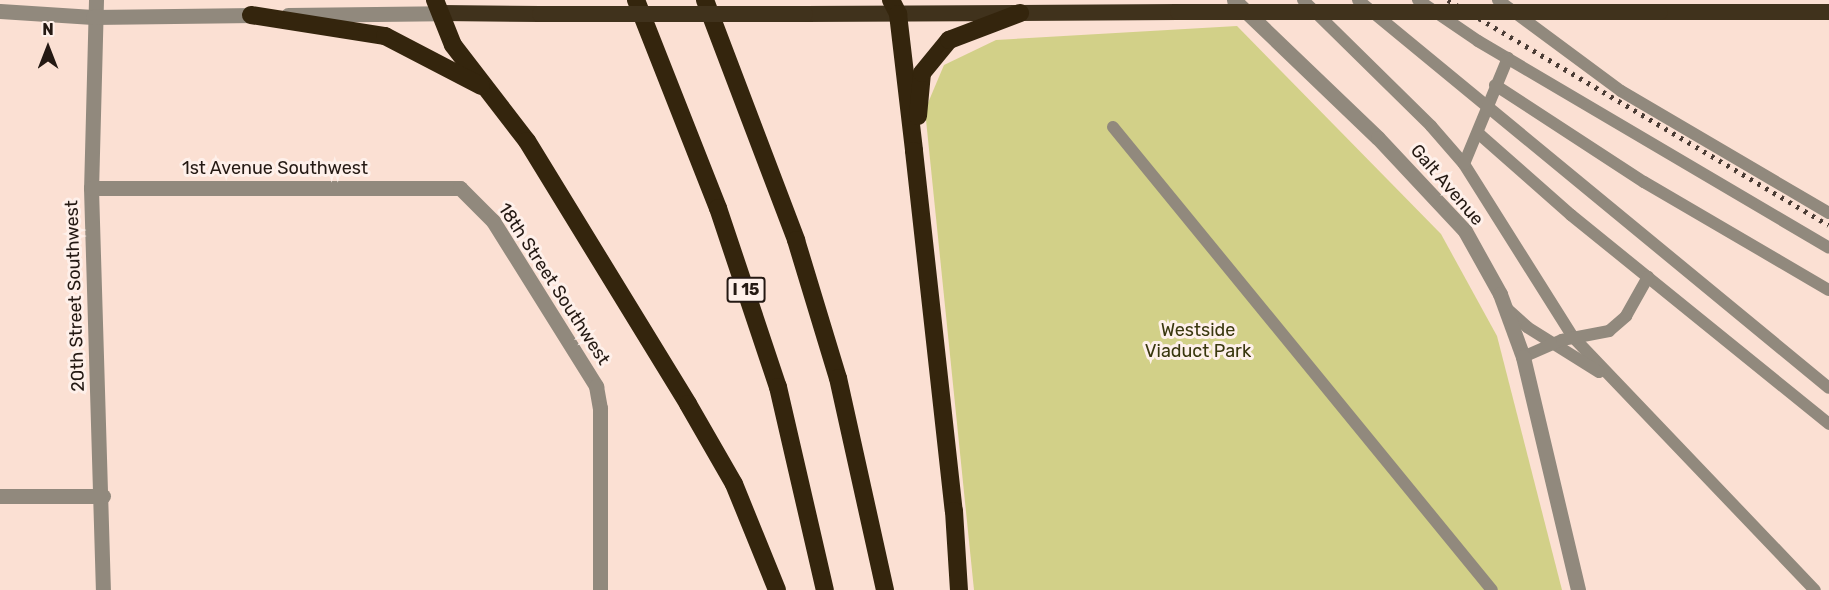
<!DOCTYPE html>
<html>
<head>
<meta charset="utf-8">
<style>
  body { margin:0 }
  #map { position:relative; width:1829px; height:590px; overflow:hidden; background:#fbe0d3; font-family:Rubik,sans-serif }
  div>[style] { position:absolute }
  .green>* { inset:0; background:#d2d088 }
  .service>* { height:12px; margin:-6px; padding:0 6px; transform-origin:6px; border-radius:6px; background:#91897d }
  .minor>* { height:15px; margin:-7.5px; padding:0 7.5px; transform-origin:7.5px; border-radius:7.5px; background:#91897d }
  .tertiary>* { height:15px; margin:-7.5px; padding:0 7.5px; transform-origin:7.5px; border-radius:7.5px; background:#91897d }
  .trunk>* { height:16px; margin:-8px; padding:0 8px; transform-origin:8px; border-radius:8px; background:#40321c }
  .motorway>* { height:18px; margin:-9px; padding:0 9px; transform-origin:9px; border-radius:9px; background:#34250d }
  .rail>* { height:4.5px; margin-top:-2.25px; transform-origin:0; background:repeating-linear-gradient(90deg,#4a3c35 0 3px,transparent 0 9px) }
  .trunk-bridge>* { height:16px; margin:-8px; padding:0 8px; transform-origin:8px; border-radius:8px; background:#40321c }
  span { translate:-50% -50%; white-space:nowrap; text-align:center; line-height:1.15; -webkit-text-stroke:6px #fef0ea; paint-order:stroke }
  .shield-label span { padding:2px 4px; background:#fef0ea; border:2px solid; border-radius:4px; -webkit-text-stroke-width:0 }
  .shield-label { font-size:16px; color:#241913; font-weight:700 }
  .street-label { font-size:18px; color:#241913 }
  .park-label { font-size:18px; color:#39370e }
  .north { position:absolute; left:18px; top:18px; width:60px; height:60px; -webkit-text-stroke:4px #fef0ea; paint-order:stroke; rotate:0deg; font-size:16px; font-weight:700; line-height:24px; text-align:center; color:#241913 }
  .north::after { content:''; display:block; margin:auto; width:21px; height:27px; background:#241913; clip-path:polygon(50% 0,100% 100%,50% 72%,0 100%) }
</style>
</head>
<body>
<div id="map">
  <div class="green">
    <div style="clip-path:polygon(1237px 26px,1441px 234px,1497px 336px,1562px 590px,974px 590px,925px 110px,944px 65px,996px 40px)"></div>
  </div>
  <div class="service">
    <div style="left:1303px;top:0;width:180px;rotate:44.5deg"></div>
    <div style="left:1431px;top:126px;width:50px;rotate:49deg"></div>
    <div style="left:1464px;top:164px;width:204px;rotate:57.8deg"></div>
    <div style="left:1573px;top:337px;width:350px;rotate:46.3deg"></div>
    <div style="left:1358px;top:0;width:610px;rotate:39.48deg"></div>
    <div style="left:1418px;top:0;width:73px;rotate:34.3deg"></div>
    <div style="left:1478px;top:41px;width:407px;rotate:30.5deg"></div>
    <div style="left:1498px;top:0;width:153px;rotate:36.5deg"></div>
    <div style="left:1621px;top:91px;width:241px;rotate:30.4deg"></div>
    <div style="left:1495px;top:85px;width:178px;rotate:33.1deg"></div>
    <div style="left:1644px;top:182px;width:214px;rotate:30.3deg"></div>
    <div style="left:1113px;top:127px;width:598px;rotate:50.7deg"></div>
    <div style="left:1478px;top:133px;width:124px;rotate:41.4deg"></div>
    <div style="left:1571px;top:215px;width:332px;rotate:39deg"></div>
    <div style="left:1464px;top:164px;width:115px;rotate:-67.5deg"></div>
    <div style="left:1505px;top:307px;width:30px;rotate:42deg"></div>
    <div style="left:1527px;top:327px;width:85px;rotate:32deg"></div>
    <div style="left:1523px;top:357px;width:43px;rotate:-23.6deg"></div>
    <div style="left:1562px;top:340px;width:48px;rotate:-10.8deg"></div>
    <div style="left:1609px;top:331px;width:23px;rotate:-41deg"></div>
    <div style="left:1626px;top:316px;width:45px;rotate:-60.6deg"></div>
  </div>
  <div class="minor">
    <div style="left:96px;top:0;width:188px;rotate:91.5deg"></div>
    <div style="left:91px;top:188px;width:402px;rotate:88.3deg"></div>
    <div style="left:1234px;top:0;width:199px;rotate:43.8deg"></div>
    <div style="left:1378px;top:138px;width:127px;rotate:46.9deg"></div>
    <div style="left:1465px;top:231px;width:72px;rotate:60.9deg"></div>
    <div style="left:1500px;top:294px;width:67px;rotate:69.9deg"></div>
    <div style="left:1523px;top:357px;width:239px;rotate:76.7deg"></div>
    <div style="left:91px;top:188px;width:369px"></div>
    <div style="left:460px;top:188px;width:47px;rotate:45deg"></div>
    <div style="left:493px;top:221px;width:195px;rotate:58deg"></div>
    <div style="left:596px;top:386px;width:22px;rotate:80deg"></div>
    <div style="left:600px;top:408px;width:182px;rotate:90deg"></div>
    <div style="left:0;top:496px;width:103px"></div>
  </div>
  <div class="tertiary">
    <div style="left:0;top:11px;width:93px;rotate:3.7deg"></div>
    <div style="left:93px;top:17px;width:168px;rotate:-0.7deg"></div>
    <div style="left:288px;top:15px;width:153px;rotate:-0.7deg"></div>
  </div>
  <div class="trunk">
    <div style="left:1660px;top:12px;width:169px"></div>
    <div style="left:441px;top:13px;width:99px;rotate:0.6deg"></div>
    <div style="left:805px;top:14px;width:373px;rotate:-0.3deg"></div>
  </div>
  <div class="motorway">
    <div style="left:435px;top:0;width:48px;rotate:68.2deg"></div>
    <div style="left:453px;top:45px;width:121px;rotate:52.4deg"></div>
    <div style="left:527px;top:141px;width:308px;rotate:58.5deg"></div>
    <div style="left:688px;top:404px;width:92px;rotate:60.1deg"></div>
    <div style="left:734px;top:484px;width:114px;rotate:67.9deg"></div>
    <div style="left:636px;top:0;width:224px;rotate:68.5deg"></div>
    <div style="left:718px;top:208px;width:189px;rotate:71.5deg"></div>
    <div style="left:778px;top:387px;width:208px;rotate:77deg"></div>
    <div style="left:705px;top:0;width:257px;rotate:69.2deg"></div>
    <div style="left:796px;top:240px;width:144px;rotate:73.1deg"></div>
    <div style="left:838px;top:378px;width:217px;rotate:77.5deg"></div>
    <div style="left:891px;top:0;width:16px;rotate:63deg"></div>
    <div style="left:898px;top:14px;width:138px;rotate:83.3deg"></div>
    <div style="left:914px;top:151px;width:362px;rotate:83.7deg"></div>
    <div style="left:954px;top:511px;width:79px;rotate:86.4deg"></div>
    <div style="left:251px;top:15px;width:136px;rotate:8.9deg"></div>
    <div style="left:385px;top:36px;width:108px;rotate:27.5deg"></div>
    <div style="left:918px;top:116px;width:43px;rotate:-84.7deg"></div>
    <div style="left:922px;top:73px;width:43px;rotate:-50.7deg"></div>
    <div style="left:949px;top:40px;width:76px;rotate:-20.8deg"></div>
  </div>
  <div class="rail">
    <div style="left:1448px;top:0;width:442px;rotate:30.6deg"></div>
  </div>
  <div class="trunk-bridge">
    <div style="left:1178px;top:12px;width:482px"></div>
    <div style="left:540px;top:14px;width:265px"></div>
  </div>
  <div class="shield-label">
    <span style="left:746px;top:290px">I 15</span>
  </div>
  <div class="street-label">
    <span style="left:275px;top:168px">1st Avenue Southwest</span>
    <span style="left:1447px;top:185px;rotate:49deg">Galt Avenue</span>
    <span style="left:554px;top:284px;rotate:57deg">18th Street Southwest</span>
    <span style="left:75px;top:296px;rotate:-92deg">20th Street Southwest</span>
  </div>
  <div class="park-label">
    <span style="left:1198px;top:341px">Westside<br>Viaduct Park</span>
  </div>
  <div class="north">N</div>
</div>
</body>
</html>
